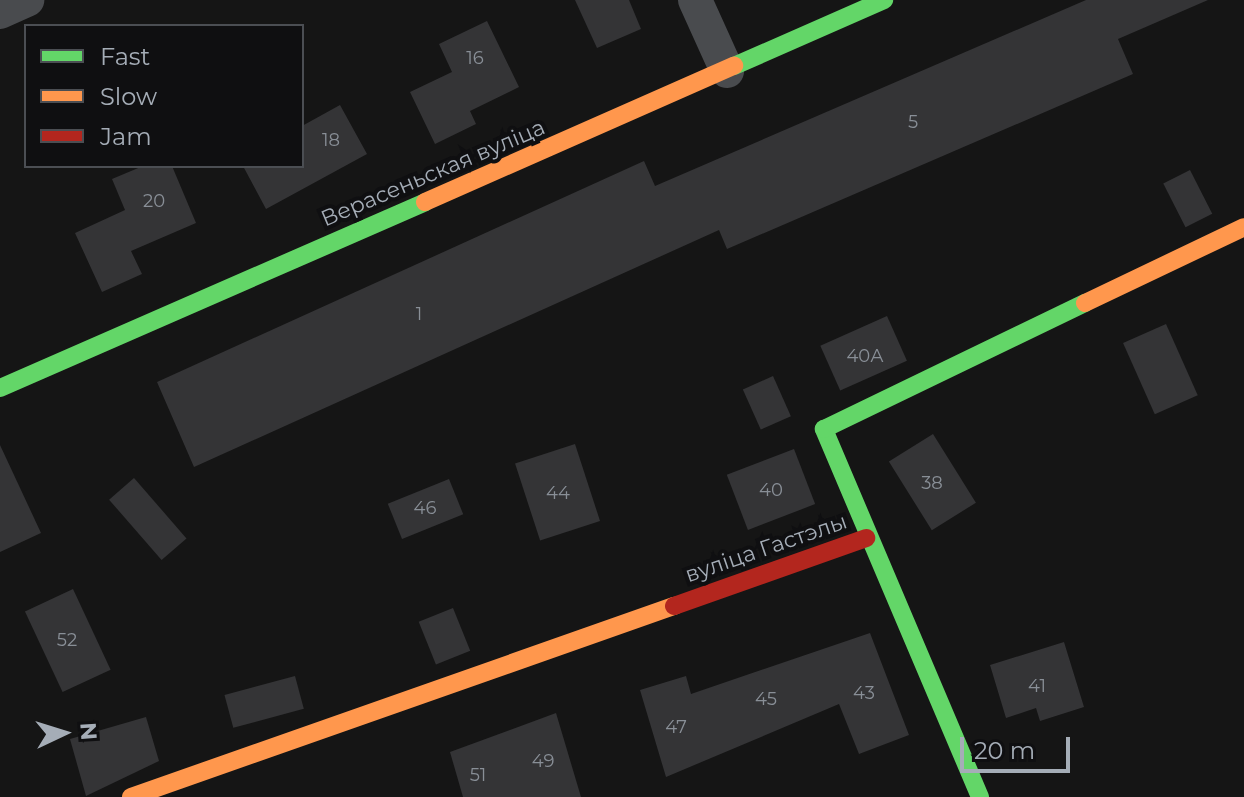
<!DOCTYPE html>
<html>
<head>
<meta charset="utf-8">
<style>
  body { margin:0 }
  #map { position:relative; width:1244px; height:797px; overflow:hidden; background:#151515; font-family:Montserrat,sans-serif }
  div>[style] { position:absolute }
  .building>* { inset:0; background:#343436; transform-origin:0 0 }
  .street>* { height:34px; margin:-17px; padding:0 17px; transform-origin:17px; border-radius:17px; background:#494b4e }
  .fast>* { height:18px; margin:-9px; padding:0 9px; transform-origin:9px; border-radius:9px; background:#63d668 }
  .slow>* { height:18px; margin:-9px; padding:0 9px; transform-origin:9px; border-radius:9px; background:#ff974d }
  .jam>* { height:18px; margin:-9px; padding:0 9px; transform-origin:9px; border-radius:9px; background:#b3261e }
  span { translate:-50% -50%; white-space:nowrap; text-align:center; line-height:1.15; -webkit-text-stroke:8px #0f0f11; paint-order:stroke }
  .number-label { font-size:18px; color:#898f97 }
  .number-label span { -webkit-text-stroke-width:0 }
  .street-label { font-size:22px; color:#a5adb7 }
  .legend { position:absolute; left:24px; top:24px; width:280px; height:144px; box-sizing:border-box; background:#0f0f11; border:2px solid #4b4e53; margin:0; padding:10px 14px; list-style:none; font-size:24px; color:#a5adb7 }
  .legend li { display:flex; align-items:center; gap:16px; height:40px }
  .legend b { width:40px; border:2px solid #4b4e53 }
  .north { position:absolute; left:24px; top:693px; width:80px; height:80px; -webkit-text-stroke:6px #0f0f11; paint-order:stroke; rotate:86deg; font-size:22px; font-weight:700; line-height:32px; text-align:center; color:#a5adb7 }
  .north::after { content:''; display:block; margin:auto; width:28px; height:36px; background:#a5adb7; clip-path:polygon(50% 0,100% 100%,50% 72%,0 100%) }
  .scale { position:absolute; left:960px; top:737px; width:110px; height:36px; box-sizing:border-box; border:4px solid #a5adb7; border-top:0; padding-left:10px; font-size:24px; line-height:28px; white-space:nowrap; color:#a5adb7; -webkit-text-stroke:6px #0f0f11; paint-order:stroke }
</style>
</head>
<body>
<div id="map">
  <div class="building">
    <div style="clip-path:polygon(575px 0,629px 0,641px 29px,597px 48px)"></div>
    <div style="clip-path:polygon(1086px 0,1208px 0,1118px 39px,1133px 74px,727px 249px,719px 230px,194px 467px,157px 382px,644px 161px,655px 186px)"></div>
    <div style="clip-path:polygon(487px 21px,519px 87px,470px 111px,476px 124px,435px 144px,410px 92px,452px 72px,439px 44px)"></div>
    <div style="clip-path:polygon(340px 105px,367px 154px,266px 209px,243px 166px,302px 166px,302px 126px)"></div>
    <div style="clip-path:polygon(143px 166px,172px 166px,196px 223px,131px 251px,142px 274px,102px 292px,75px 233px,125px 210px,112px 179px)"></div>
    <div style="left:1190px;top:170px;width:49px;height:30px;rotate:63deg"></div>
    <div style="left:887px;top:316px;width:49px;height:73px;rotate:66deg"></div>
    <div style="left:1166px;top:324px;width:78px;height:47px;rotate:66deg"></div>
    <div style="left:773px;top:376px;width:44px;height:33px;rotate:66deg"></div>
    <div style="left:933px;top:434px;width:81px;height:52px;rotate:58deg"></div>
    <div style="left:575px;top:444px;width:81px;height:63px;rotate:72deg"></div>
    <div style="clip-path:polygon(0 445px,41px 533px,0 552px)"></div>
    <div style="left:794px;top:449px;width:59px;height:72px;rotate:69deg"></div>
    <div style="left:134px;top:478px;width:80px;height:33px;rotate:49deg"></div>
    <div style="left:449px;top:479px;width:38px;height:66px;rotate:68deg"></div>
    <div style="left:73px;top:589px;width:89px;height:53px;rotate:65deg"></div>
    <div style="left:453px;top:608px;width:46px;height:37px;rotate:68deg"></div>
    <div style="clip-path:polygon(870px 633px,909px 735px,859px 754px,839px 704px,666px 777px,640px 690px,686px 676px,691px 694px)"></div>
    <div style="clip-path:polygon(1064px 642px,1084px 707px,1040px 721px,1036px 708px,1006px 718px,990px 665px)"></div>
    <div style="left:295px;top:676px;width:34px;height:73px;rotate:75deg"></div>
    <div style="clip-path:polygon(556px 713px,581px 797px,463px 797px,450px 752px)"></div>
    <div style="clip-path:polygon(146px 717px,159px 761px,86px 796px,70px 739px)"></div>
  </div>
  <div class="street">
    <div style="left:695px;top:0;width:78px;rotate:65.7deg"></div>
    <div style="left:0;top:12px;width:30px;rotate:-24deg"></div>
  </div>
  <div class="fast">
    <div style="left:734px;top:66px;width:164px;rotate:-23.7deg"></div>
    <div style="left:0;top:388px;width:464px;rotate:-23.6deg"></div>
    <div style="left:980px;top:797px;width:400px;rotate:-113deg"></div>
    <div style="left:824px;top:429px;width:290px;rotate:-25.8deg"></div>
  </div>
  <div class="slow">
    <div style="left:425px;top:202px;width:338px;rotate:-23.8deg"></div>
    <div style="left:1085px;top:303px;width:176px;rotate:-25.5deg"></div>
    <div style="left:131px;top:797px;width:576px;rotate:-19.38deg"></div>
  </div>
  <div class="jam">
    <div style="left:674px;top:606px;width:204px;rotate:-19.5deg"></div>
  </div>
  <div class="number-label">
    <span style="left:475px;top:58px">16</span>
    <span style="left:913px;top:122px">5</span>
    <span style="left:331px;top:140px">18</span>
    <span style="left:154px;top:201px">20</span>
    <span style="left:419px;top:314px">1</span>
    <span style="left:865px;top:356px">40А</span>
    <span style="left:932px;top:483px">38</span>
    <span style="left:771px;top:490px">40</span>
    <span style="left:558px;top:493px">44</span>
    <span style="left:425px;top:508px">46</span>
    <span style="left:67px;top:640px">52</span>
    <span style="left:1037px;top:686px">41</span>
    <span style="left:864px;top:693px">43</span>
    <span style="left:766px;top:699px">45</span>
    <span style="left:676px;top:727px">47</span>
    <span style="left:543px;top:761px">49</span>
    <span style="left:478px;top:775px">51</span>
  </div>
  <div class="street-label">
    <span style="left:433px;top:173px;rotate:-23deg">Верасеньская вуліца</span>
    <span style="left:766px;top:548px;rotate:-19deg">вуліца Гастэлы</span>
  </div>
  <ul class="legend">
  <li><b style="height:10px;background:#63d668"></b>Fast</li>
  <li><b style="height:10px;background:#ff974d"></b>Slow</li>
  <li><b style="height:10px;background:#b3261e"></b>Jam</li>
  </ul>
  <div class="north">N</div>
  <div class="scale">20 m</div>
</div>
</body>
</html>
